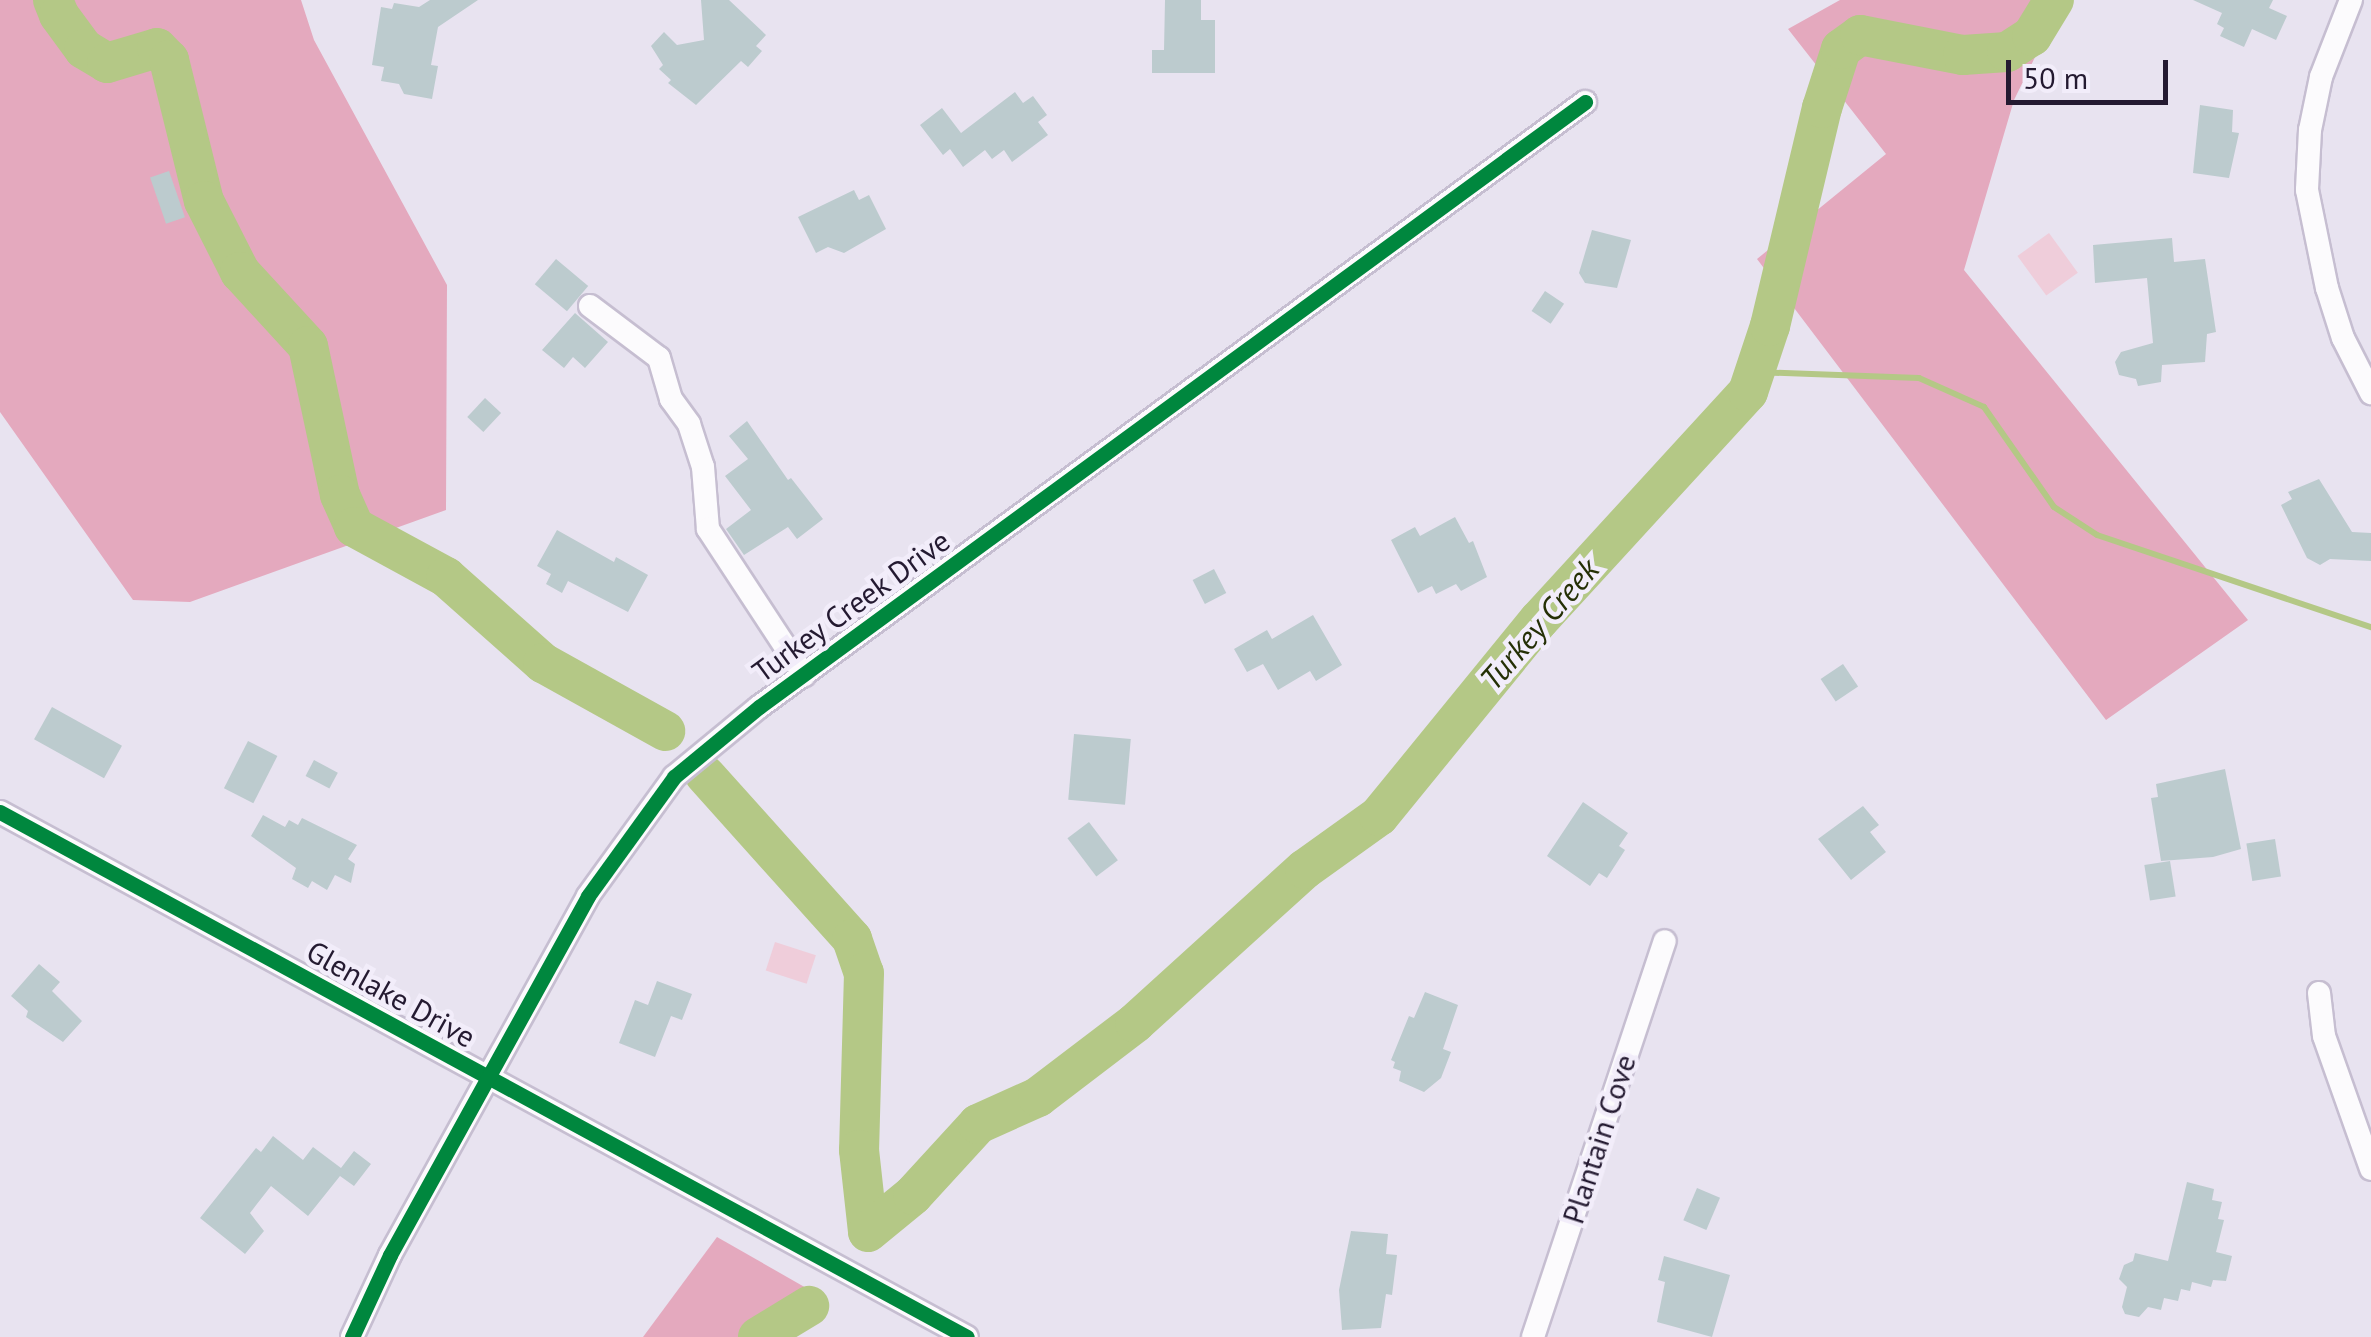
<!DOCTYPE html>
<html>
<head>
<meta charset="utf-8">
<style>
  body { margin:0 }
  #map { position:relative; width:2371px; height:1337px; overflow:hidden; background:#e8e3f0; font-family:"PT Sans",sans-serif }
  div>[style] { position:absolute }
  .green>* { inset:0; background:#efcdda; transform-origin:0 0 }
  .forest>* { inset:0; background:#e4a9be }
  .stream>* { height:6px; margin:-3px; padding:0 3px; transform-origin:3px; border-radius:3px; background:#b4c886 }
  .river>* { height:40px; margin:-20px; padding:0 20px; transform-origin:20px; border-radius:20px; background:#b4c886 }
  .building>* { inset:0; background:#bccbce; transform-origin:0 0 }
  .roads { filter:drop-shadow(2px 0 #c6bed1) drop-shadow(-2px 0 #c6bed1) drop-shadow(0 2px #c6bed1) drop-shadow(0 -2px #c6bed1) }
  .minor>* { height:22px; margin:-11px; padding:0 11px; transform-origin:11px; border-radius:11px; background:#fcfbfd }
  .cycleway>* { height:15px; margin:-7.5px; padding:0 7.5px; transform-origin:7.5px; border-radius:7.5px; background:#00873e }
  span { translate:-50% -50%; white-space:nowrap; text-align:center; line-height:1.15; -webkit-text-stroke:9px #f2edfa; paint-order:stroke }
  .street-label { font-size:30px; color:#241a31 }
  .water-label { font-size:32px; color:#253006; font-style:italic }
  .scale { position:absolute; left:2006px; top:60px; width:162px; height:45px; box-sizing:border-box; border:5px solid #241a31; border-top:0; padding-left:12px; font-size:30px; line-height:35px; white-space:nowrap; color:#241a31; -webkit-text-stroke:8px #f2edfa; paint-order:stroke }
</style>
</head>
<body>
<div id="map">
  <div class="green">
    <div style="left:2049px;top:233px;width:49px;height:39px;rotate:54deg"></div>
    <div style="left:775px;top:942px;width:43px;height:30px;rotate:18deg"></div>
  </div>
  <div class="forest">
    <div style="clip-path:polygon(0 0,301px 0,314px 40px,447px 285px,446px 510px,190px 602px,133px 600px,0 412px)"></div>
    <div style="clip-path:polygon(1840px 0,2063px 0,2014px 100px,1964px 270px,2248px 620px,2106px 720px,1757px 259px,1886px 154px,1788px 29px)"></div>
    <div style="clip-path:polygon(717px 1237px,808px 1289px,766px 1337px,643px 1337px)"></div>
  </div>
  <div class="stream">
    <div style="left:1755px;top:372px;width:164px;rotate:2.1deg"></div>
    <div style="left:1919px;top:378px;width:71px;rotate:24deg"></div>
    <div style="left:1984px;top:407px;width:122px;rotate:55deg"></div>
    <div style="left:2054px;top:507px;width:51px;rotate:33.1deg"></div>
    <div style="left:2097px;top:535px;width:289px;rotate:18.6deg"></div>
  </div>
  <div class="river">
    <div style="left:53px;top:0;width:16px;rotate:68deg"></div>
    <div style="left:59px;top:15px;width:42px;rotate:53.7deg"></div>
    <div style="left:84px;top:49px;width:27px;rotate:31deg"></div>
    <div style="left:107px;top:63px;width:52px;rotate:-16.7deg"></div>
    <div style="left:157px;top:48px;width:17px;rotate:45deg"></div>
    <div style="left:169px;top:60px;width:145px;rotate:76.1deg"></div>
    <div style="left:204px;top:201px;width:80px;rotate:63.1deg"></div>
    <div style="left:240px;top:272px;width:100px;rotate:47.4deg"></div>
    <div style="left:308px;top:346px;width:152px;rotate:77.9deg"></div>
    <div style="left:340px;top:495px;width:35px;rotate:66deg"></div>
    <div style="left:354px;top:527px;width:105px;rotate:28.5deg"></div>
    <div style="left:446px;top:577px;width:130px;rotate:41.6deg"></div>
    <div style="left:543px;top:663px;width:140px;rotate:29.1deg"></div>
    <div style="left:705px;top:775px;width:220px;rotate:48.1deg"></div>
    <div style="left:852px;top:939px;width:36px;rotate:71deg"></div>
    <div style="left:864px;top:973px;width:177px;rotate:91.6deg"></div>
    <div style="left:859px;top:1150px;width:82px;rotate:83.7deg"></div>
    <div style="left:868px;top:1232px;width:58px;rotate:-39.4deg"></div>
    <div style="left:913px;top:1195px;width:96px;rotate:-47.5deg"></div>
    <div style="left:978px;top:1124px;width:66px;rotate:-24.2deg"></div>
    <div style="left:1038px;top:1097px;width:122px;rotate:-37.3deg"></div>
    <div style="left:1135px;top:1023px;width:229px;rotate:-42.2deg"></div>
    <div style="left:1305px;top:869px;width:91px;rotate:-35.6deg"></div>
    <div style="left:1379px;top:816px;width:253px;rotate:-50.8deg"></div>
    <div style="left:1539px;top:620px;width:309px;rotate:-47.5deg"></div>
    <div style="left:1748px;top:392px;width:70px;rotate:-71.6deg"></div>
    <div style="left:1770px;top:326px;width:224px;rotate:-76.6deg"></div>
    <div style="left:1822px;top:108px;width:62px;rotate:-72.1deg"></div>
    <div style="left:1841px;top:49px;width:24px;rotate:-36deg"></div>
    <div style="left:1860px;top:35px;width:105px;rotate:11deg"></div>
    <div style="left:1963px;top:55px;width:44px;rotate:-3.9deg"></div>
    <div style="left:2007px;top:52px;width:30px;rotate:-33deg"></div>
    <div style="left:2032px;top:36px;width:42px;rotate:-58.6deg"></div>
    <div style="left:758px;top:1337px;width:60px;rotate:-31.3deg"></div>
  </div>
  <div class="building">
    <div style="clip-path:polygon(430px 0,478px 0,438px 27px,431px 65px,438px 66px,432px 99px,404px 94px,399px 84px,381px 81px,384px 67px,372px 65px,381px 7px,392px 9px,394px 3px,419px 7px)"></div>
    <div style="clip-path:polygon(701px 0,729px 0,766px 35px,756px 46px,762px 51px,748px 67px,741px 61px,696px 105px,668px 83px,671px 80px,659px 69px,663px 65px,651px 46px,664px 32px,677px 45px,704px 40px)"></div>
    <div style="clip-path:polygon(1165px 0,1201px 0,1201px 20px,1215px 20px,1215px 73px,1152px 73px,1152px 50px,1164px 50px)"></div>
    <div style="clip-path:polygon(2193px 0,2273px 0,2269px 8px,2287px 16px,2276px 40px,2252px 29px,2244px 47px,2220px 36px,2224px 28px,2217px 24px,2222px 13px)"></div>
    <div style="clip-path:polygon(1015px 92px,1023px 103px,1033px 96px,1047px 115px,1038px 122px,1048px 135px,1012px 162px,1004px 150px,992px 159px,985px 150px,963px 167px,950px 149px,943px 155px,920px 125px,942px 108px,961px 133px)"></div>
    <div style="clip-path:polygon(2200px 105px,2233px 110px,2232px 132px,2239px 133px,2229px 178px,2193px 173px)"></div>
    <div style="left:169px;top:171px;width:49px;height:20px;rotate:71deg"></div>
    <div style="clip-path:polygon(854px 190px,859px 200px,869px 195px,886px 229px,844px 253px,828px 247px,816px 253px,798px 217px)"></div>
    <div style="clip-path:polygon(1592px 230px,1631px 240px,1617px 288px,1585px 283px,1579px 273px)"></div>
    <div style="clip-path:polygon(2172px 238px,2174px 262px,2205px 259px,2216px 332px,2207px 334px,2205px 362px,2162px 365px,2161px 382px,2138px 386px,2136px 379px,2119px 375px,2115px 362px,2121px 352px,2153px 343px,2147px 278px,2095px 283px,2093px 245px)"></div>
    <div style="left:556px;top:259px;width:42px;height:33px;rotate:40deg"></div>
    <div style="left:1545px;top:291px;width:23px;height:24px;rotate:34deg"></div>
    <div style="clip-path:polygon(575px 313px,608px 342px,585px 368px,573px 357px,564px 368px,542px 350px)"></div>
    <div style="left:485px;top:398px;width:22px;height:26px;rotate:43deg"></div>
    <div style="clip-path:polygon(747px 421px,788px 480px,791px 478px,823px 519px,797px 539px,788px 527px,744px 555px,726px 529px,751px 510px,725px 476px,748px 459px,729px 436px)"></div>
    <div style="clip-path:polygon(2319px 479px,2352px 532px,2371px 533px,2371px 561px,2330px 559px,2320px 565px,2307px 558px,2281px 505px,2292px 499px,2288px 492px)"></div>
    <div style="clip-path:polygon(1455px 517px,1469px 543px,1473px 541px,1487px 577px,1461px 591px,1456px 584px,1436px 594px,1432px 586px,1418px 593px,1391px 540px,1415px 527px,1420px 536px)"></div>
    <div style="clip-path:polygon(557px 530px,614px 562px,616px 557px,648px 575px,628px 612px,568px 581px,562px 593px,546px 584px,551px 574px,537px 566px)"></div>
    <div style="left:1214px;top:569px;width:27px;height:24px;rotate:63deg"></div>
    <div style="clip-path:polygon(1313px 615px,1342px 665px,1316px 681px,1310px 671px,1278px 690px,1263px 664px,1247px 672px,1234px 649px,1267px 630px,1272px 639px)"></div>
    <div style="left:1843px;top:664px;width:27px;height:27px;rotate:56deg"></div>
    <div style="left:52px;top:707px;width:80px;height:37px;rotate:29deg"></div>
    <div style="left:1074px;top:734px;width:57px;height:66px;rotate:5deg"></div>
    <div style="left:248px;top:741px;width:33px;height:53px;rotate:27deg"></div>
    <div style="left:314px;top:760px;width:27px;height:18px;rotate:28deg"></div>
    <div style="clip-path:polygon(2225px 769px,2241px 849px,2213px 857px,2161px 861px,2151px 798px,2158px 797px,2156px 784px)"></div>
    <div style="clip-path:polygon(1583px 802px,1628px 833px,1619px 846px,1625px 850px,1607px 878px,1599px 873px,1590px 886px,1547px 856px)"></div>
    <div style="clip-path:polygon(1863px 806px,1879px 825px,1870px 832px,1886px 852px,1851px 880px,1818px 839px)"></div>
    <div style="clip-path:polygon(263px 815px,285px 827px,289px 820px,298px 825px,302px 818px,357px 845px,348px 859px,355px 864px,351px 883px,335px 875px,327px 890px,312px 881px,308px 888px,292px 879px,296px 868px,251px 836px)"></div>
    <div style="left:1089px;top:822px;width:48px;height:27px;rotate:53deg"></div>
    <div style="left:2275px;top:839px;width:38px;height:29px;rotate:81deg"></div>
    <div style="left:2170px;top:861px;width:36px;height:26px;rotate:81deg"></div>
    <div style="clip-path:polygon(39px 964px,60px 982px,52px 991px,82px 1021px,63px 1042px,26px 1017px,28px 1011px,11px 996px)"></div>
    <div style="clip-path:polygon(657px 981px,692px 994px,682px 1020px,671px 1016px,655px 1057px,619px 1043px,635px 1000px,648px 1005px)"></div>
    <div style="clip-path:polygon(1425px 992px,1458px 1005px,1443px 1049px,1451px 1052px,1441px 1078px,1424px 1092px,1399px 1081px,1401px 1071px,1393px 1068px,1395px 1062px,1391px 1060px,1409px 1016px,1414px 1018px)"></div>
    <div style="clip-path:polygon(273px 1136px,303px 1160px,313px 1147px,341px 1168px,354px 1151px,371px 1164px,354px 1186px,340px 1176px,308px 1216px,271px 1186px,250px 1213px,264px 1231px,245px 1254px,200px 1218px,256px 1148px,261px 1152px)"></div>
    <div style="clip-path:polygon(2187px 1182px,2214px 1189px,2212px 1200px,2222px 1202px,2218px 1219px,2224px 1220px,2216px 1252px,2232px 1256px,2226px 1281px,2213px 1280px,2211px 1287px,2192px 1282px,2190px 1291px,2181px 1289px,2178px 1301px,2164px 1298px,2161px 1310px,2148px 1307px,2139px 1317px,2125px 1314px,2122px 1307px,2127px 1287px,2119px 1279px,2124px 1265px,2133px 1261px,2135px 1253px,2168px 1261px)"></div>
    <div style="left:1697px;top:1188px;width:25px;height:35px;rotate:23deg"></div>
    <div style="clip-path:polygon(1351px 1231px,1388px 1234px,1386px 1254px,1397px 1255px,1392px 1295px,1386px 1294px,1381px 1328px,1342px 1330px,1339px 1290px)"></div>
    <div style="clip-path:polygon(1664px 1256px,1730px 1275px,1712px 1337px,1657px 1322px,1665px 1282px,1658px 1280px)"></div>
  </div>
  <div class="roads">
    <div class="minor">
      <div style="left:2351px;top:0;width:83px;rotate:111.3deg"></div>
      <div style="left:2321px;top:77px;width:54px;rotate:101.7deg"></div>
      <div style="left:2310px;top:130px;width:60px;rotate:92.9deg"></div>
      <div style="left:2307px;top:190px;width:100px;rotate:78.5deg"></div>
      <div style="left:2327px;top:288px;width:52px;rotate:72.3deg"></div>
      <div style="left:2343px;top:338px;width:62px;rotate:63deg"></div>
      <div style="left:590px;top:306px;width:86px;rotate:37deg"></div>
      <div style="left:659px;top:358px;width:43px;rotate:73.7deg"></div>
      <div style="left:671px;top:399px;width:31px;rotate:54deg"></div>
      <div style="left:689px;top:424px;width:45px;rotate:72deg"></div>
      <div style="left:703px;top:467px;width:62px;rotate:85.4deg"></div>
      <div style="left:708px;top:529px;width:175px;rotate:56.7deg"></div>
      <div style="left:0;top:812px;width:1100px;rotate:28.5deg"></div>
      <div style="left:2319px;top:993px;width:43px;rotate:83.4deg"></div>
      <div style="left:2324px;top:1036px;width:141px;rotate:70.5deg"></div>
      <div style="left:352px;top:1337px;width:90px;rotate:-65.1deg"></div>
      <div style="left:390px;top:1255px;width:410px;rotate:-61.1deg"></div>
      <div style="left:588px;top:896px;width:147px;rotate:-54.1deg"></div>
      <div style="left:674px;top:777px;width:110px;rotate:-39.5deg"></div>
      <div style="left:759px;top:707px;width:1024px;rotate:-36.22deg"></div>
      <div style="left:1533px;top:1337px;width:417px;rotate:-71.6deg"></div>
    </div>
  </div>
  <div class="cycleway">
    <div style="left:0;top:812px;width:1100px;rotate:28.5deg"></div>
    <div style="left:352px;top:1337px;width:90px;rotate:-65.1deg"></div>
    <div style="left:390px;top:1255px;width:410px;rotate:-61.1deg"></div>
    <div style="left:588px;top:896px;width:147px;rotate:-54.1deg"></div>
    <div style="left:674px;top:777px;width:110px;rotate:-39.5deg"></div>
    <div style="left:759px;top:707px;width:1024px;rotate:-36.22deg"></div>
  </div>
  <div class="street-label">
    <span style="left:851px;top:606px;rotate:-36deg">Turkey Creek Drive</span>
    <span style="left:391px;top:994px;rotate:29deg">Glenlake Drive</span>
    <span style="left:1599px;top:1139px;rotate:-72deg">Plantain Cove</span>
  </div>
  <div class="water-label">
    <span style="left:1539px;top:624px;rotate:-49deg">Turkey Creek</span>
  </div>
  <div class="scale">50 m</div>
</div>
</body>
</html>
